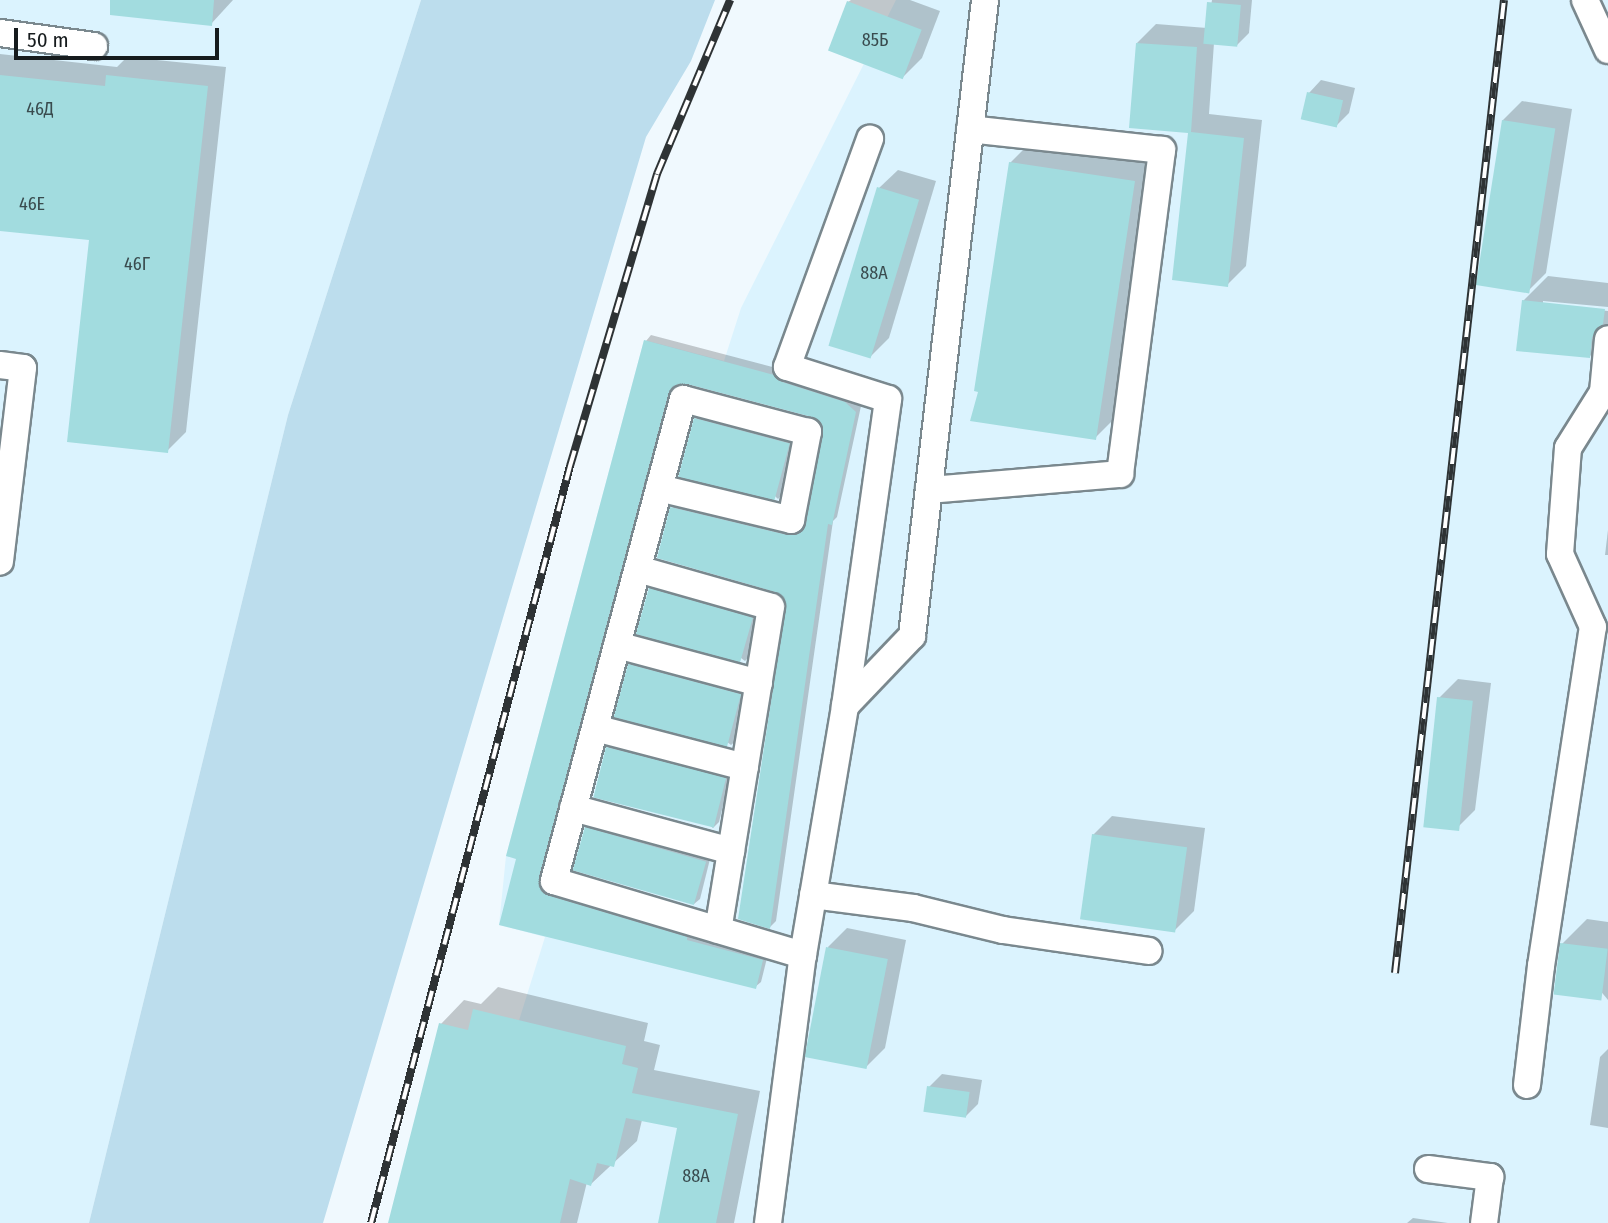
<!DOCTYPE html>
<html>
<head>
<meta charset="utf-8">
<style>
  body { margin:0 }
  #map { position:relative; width:1608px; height:1223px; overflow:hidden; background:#f0f9fe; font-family:"Fira Sans Condensed",sans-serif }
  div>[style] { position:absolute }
  .built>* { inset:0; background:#dbf3fe }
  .green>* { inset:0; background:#bcdded }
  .shadow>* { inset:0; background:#0003 }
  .building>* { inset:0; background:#a2dcdf; transform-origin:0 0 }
  .roads { filter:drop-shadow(2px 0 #7a888e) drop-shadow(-2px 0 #7a888e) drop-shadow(0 2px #7a888e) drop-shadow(0 -2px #7a888e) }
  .minor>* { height:26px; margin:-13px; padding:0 13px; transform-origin:13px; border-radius:13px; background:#fff }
  .rail>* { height:8px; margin-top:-4px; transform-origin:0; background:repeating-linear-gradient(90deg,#fff 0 16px,#2e3335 0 32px); box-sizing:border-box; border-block:2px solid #2e3335 }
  span { translate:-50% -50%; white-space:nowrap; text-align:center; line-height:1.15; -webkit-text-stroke:7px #fff; paint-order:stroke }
  .number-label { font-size:18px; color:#394b4e }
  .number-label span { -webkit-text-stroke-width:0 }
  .scale { position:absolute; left:14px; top:28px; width:205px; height:32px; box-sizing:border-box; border:4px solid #161b1d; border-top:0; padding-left:9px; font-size:21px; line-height:24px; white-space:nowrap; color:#161b1d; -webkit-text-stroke:5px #fff; paint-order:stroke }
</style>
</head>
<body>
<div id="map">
  <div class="built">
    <div style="clip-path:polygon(0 0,421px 0,288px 415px,89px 1223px,0 1223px)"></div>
    <div style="clip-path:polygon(896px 0,1608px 0,1608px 1223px,456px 1223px,545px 937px,499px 925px,506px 856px,644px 340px,724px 361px,741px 308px)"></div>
  </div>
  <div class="green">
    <div style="clip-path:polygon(421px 0,715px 0,691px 61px,646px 137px,323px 1223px,89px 1223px,288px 415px)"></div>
  </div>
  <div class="shadow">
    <div style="clip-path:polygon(116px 0,233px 0,211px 24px)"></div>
    <div style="clip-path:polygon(851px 0,910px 0,940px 11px,922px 58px,903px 77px,848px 2px)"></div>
    <div style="clip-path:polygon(1212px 0,1252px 0,1249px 33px,1237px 45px,1214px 43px,1209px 114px,1262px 120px,1246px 266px,1227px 285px,1190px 131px,1137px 43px,1156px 24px,1207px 28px)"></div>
    <div style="clip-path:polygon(0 54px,117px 67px,127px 57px,226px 67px,186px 432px,167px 451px,91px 238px,0 229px)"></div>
    <div style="clip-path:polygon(1321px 80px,1355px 88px,1349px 113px,1337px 125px,1309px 93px)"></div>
    <div style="clip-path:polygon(1522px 101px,1572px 109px,1546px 273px,1527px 292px,1503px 120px)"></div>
    <div style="clip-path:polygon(1035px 138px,1159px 157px,1120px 413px,1095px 438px,980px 391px,1010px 163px)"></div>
    <div style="clip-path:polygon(898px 170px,936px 181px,889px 338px,870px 357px,879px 188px)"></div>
    <div style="clip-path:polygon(1548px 276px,1608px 283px,1608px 307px,1543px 301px,1543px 304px,1608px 311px,1608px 338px,1590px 356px,1523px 301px)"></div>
    <div style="clip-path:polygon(651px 335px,780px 369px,851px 397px,861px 406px,837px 517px,833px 521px,776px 921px,770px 927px,788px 602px,672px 508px,678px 502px,794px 530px,806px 527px,825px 427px,813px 415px,687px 382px,678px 382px,673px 387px,544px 870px,768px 954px,761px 982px,755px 987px,501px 924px,646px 341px)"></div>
    <div style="clip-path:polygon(702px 413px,795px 438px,784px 493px,778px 499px,696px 419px)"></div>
    <div style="clip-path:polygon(1608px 530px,1608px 555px,1605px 555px)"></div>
    <div style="clip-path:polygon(656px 584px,758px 613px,751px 655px,745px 661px,650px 589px)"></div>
    <div style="clip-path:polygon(636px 659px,746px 689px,737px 740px,731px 745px,630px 665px)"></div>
    <div style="clip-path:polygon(1458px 679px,1491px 683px,1475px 810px,1456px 829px,1439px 698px)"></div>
    <div style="clip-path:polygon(613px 742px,731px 773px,719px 822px,713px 828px,608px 748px)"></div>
    <div style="clip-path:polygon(1112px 816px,1205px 828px,1194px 911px,1175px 930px,1093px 835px)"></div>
    <div style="clip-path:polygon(592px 823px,711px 855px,700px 899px,694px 904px,586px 828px)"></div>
    <div style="clip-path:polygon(1587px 919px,1608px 922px,1608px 1000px,1562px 944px)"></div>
    <div style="clip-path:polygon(847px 928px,906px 940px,885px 1048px,866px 1067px,828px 947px)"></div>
    <div style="clip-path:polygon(498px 987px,648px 1023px,644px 1041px,660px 1045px,654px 1070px,760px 1091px,734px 1223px,659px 1223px,679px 1127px,642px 1120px,637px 1141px,591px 1184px,587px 1182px,577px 1223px,390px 1223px,441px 1024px,464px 1000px,481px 1004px)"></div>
    <div style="clip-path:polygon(1608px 1049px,1608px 1128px,1590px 1125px,1600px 1057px)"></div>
    <div style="clip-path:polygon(942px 1074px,982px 1080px,978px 1104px,966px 1116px,929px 1087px)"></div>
    <div style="clip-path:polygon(1413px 1218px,1448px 1223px,1407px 1223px)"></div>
  </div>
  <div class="building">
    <div style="clip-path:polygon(110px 0,214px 0,212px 26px,110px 15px)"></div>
    <div style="left:847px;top:1px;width:80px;height:53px;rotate:21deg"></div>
    <div style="left:1207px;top:2px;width:34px;height:42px;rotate:5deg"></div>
    <div style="clip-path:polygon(1136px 43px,1197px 47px,1191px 132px,1244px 138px,1228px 287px,1172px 280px,1188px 133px,1129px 128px)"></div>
    <div style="clip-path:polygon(0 75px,105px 86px,106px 75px,208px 86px,168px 453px,67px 442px,89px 240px,0 231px)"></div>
    <div style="left:1307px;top:92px;width:37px;height:28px;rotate:13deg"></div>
    <div style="left:1502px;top:120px;width:54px;height:167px;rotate:9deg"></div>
    <div style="clip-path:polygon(1009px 162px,1135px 181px,1096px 440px,970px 421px,978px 392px,974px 391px)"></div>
    <div style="left:877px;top:187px;width:44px;height:166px;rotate:17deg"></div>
    <div style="clip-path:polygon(1522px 300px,1605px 309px,1603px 324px,1592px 337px,1590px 358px,1516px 351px)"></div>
    <div style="clip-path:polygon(644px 340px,774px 375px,782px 382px,845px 402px,856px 412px,832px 525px,828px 524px,770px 929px,738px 919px,786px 603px,775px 592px,657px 558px,670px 507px,787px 535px,802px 531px,806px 523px,823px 428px,812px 417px,687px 384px,678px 384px,668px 395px,539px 877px,542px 891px,550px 896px,687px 937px,687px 940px,763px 960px,756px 989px,499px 925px,516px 859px,506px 856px)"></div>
    <div style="left:694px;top:418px;width:99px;height:61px;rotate:15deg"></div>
    <div style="left:649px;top:588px;width:108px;height:48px;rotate:16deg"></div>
    <div style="left:628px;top:664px;width:117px;height:55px;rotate:15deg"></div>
    <div style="left:1437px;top:697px;width:36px;height:131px;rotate:6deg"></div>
    <div style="left:606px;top:747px;width:124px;height:52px;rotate:14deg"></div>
    <div style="left:585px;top:827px;width:126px;height:45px;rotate:16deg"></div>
    <div style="left:1092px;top:834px;width:96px;height:86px;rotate:8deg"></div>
    <div style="left:1560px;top:943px;width:48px;height:52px;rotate:7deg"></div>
    <div style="left:826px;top:947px;width:63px;height:112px;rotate:11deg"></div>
    <div style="clip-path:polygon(473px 1009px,626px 1046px,622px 1064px,638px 1068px,632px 1093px,738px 1114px,716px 1223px,658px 1223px,677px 1128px,626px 1118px,614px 1167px,597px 1163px,591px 1186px,570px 1179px,560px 1223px,388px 1223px,439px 1023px,468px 1030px)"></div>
    <div style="left:927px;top:1086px;width:43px;height:26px;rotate:8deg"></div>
  </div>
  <div class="roads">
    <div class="minor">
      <div style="left:1585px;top:0;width:55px;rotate:65.3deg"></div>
      <div style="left:0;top:33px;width:95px;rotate:7.9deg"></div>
      <div style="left:0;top:365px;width:23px;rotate:7deg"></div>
      <div style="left:23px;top:368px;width:195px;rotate:96.8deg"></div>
      <div style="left:659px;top:488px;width:136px;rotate:13.6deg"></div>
      <div style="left:791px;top:520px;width:90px;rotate:-79.1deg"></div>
      <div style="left:808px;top:432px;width:129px;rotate:-165.2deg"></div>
      <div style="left:683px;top:399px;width:499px;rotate:105deg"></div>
      <div style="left:554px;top:881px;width:260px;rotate:16.6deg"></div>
      <div style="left:929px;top:490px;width:192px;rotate:-4.8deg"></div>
      <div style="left:1120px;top:474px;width:327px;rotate:-82.6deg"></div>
      <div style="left:1162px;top:150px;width:193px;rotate:-173.8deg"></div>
      <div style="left:638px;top:569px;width:138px;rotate:15.9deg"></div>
      <div style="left:771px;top:607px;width:327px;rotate:99.3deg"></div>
      <div style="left:617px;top:645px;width:147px;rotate:15deg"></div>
      <div style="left:845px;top:706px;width:97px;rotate:-46.3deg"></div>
      <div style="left:912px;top:636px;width:640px;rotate:-83.45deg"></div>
      <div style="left:595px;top:728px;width:155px;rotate:14.6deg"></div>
      <div style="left:573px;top:808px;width:164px;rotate:15.2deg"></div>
      <div style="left:813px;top:895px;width:101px;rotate:7.4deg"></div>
      <div style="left:913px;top:908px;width:93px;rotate:13.7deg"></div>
      <div style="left:1003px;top:930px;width:147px;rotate:8.2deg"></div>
      <div style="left:1527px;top:1085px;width:120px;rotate:-83.3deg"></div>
      <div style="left:1541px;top:966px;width:343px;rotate:-81.3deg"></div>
      <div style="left:1593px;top:627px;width:80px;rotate:-114.3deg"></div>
      <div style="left:1560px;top:554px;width:106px;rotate:-85.7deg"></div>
      <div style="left:1568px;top:448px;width:66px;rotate:-58deg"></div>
      <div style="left:1603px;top:392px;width:53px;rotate:-84.6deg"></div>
      <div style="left:1428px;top:1169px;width:63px;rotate:7.4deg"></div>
      <div style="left:1490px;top:1177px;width:46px;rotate:97.4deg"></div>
      <div style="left:768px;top:1223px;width:270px;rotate:-82.6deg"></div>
      <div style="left:803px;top:955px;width:253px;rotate:-80.4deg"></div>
      <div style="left:845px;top:706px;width:310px;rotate:-82deg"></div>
      <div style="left:888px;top:399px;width:106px;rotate:-162.4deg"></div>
      <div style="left:787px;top:367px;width:243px;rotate:-70deg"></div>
    </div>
  </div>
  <div class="rail">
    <div style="left:1395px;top:973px;width:979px;rotate:-83.61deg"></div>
    <div style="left:371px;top:1223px;width:783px;rotate:-75.27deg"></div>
    <div style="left:570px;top:466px;width:305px;rotate:-73.4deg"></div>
    <div style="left:657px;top:174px;width:189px;rotate:-67.2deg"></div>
  </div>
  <div class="number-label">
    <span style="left:875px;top:40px">85Б</span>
    <span style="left:40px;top:109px">46Д</span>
    <span style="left:32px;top:204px">46Е</span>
    <span style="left:137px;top:264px">46Г</span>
    <span style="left:874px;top:273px">88А</span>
    <span style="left:696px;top:1176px">88А</span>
  </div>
  <div class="scale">50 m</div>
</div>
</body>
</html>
